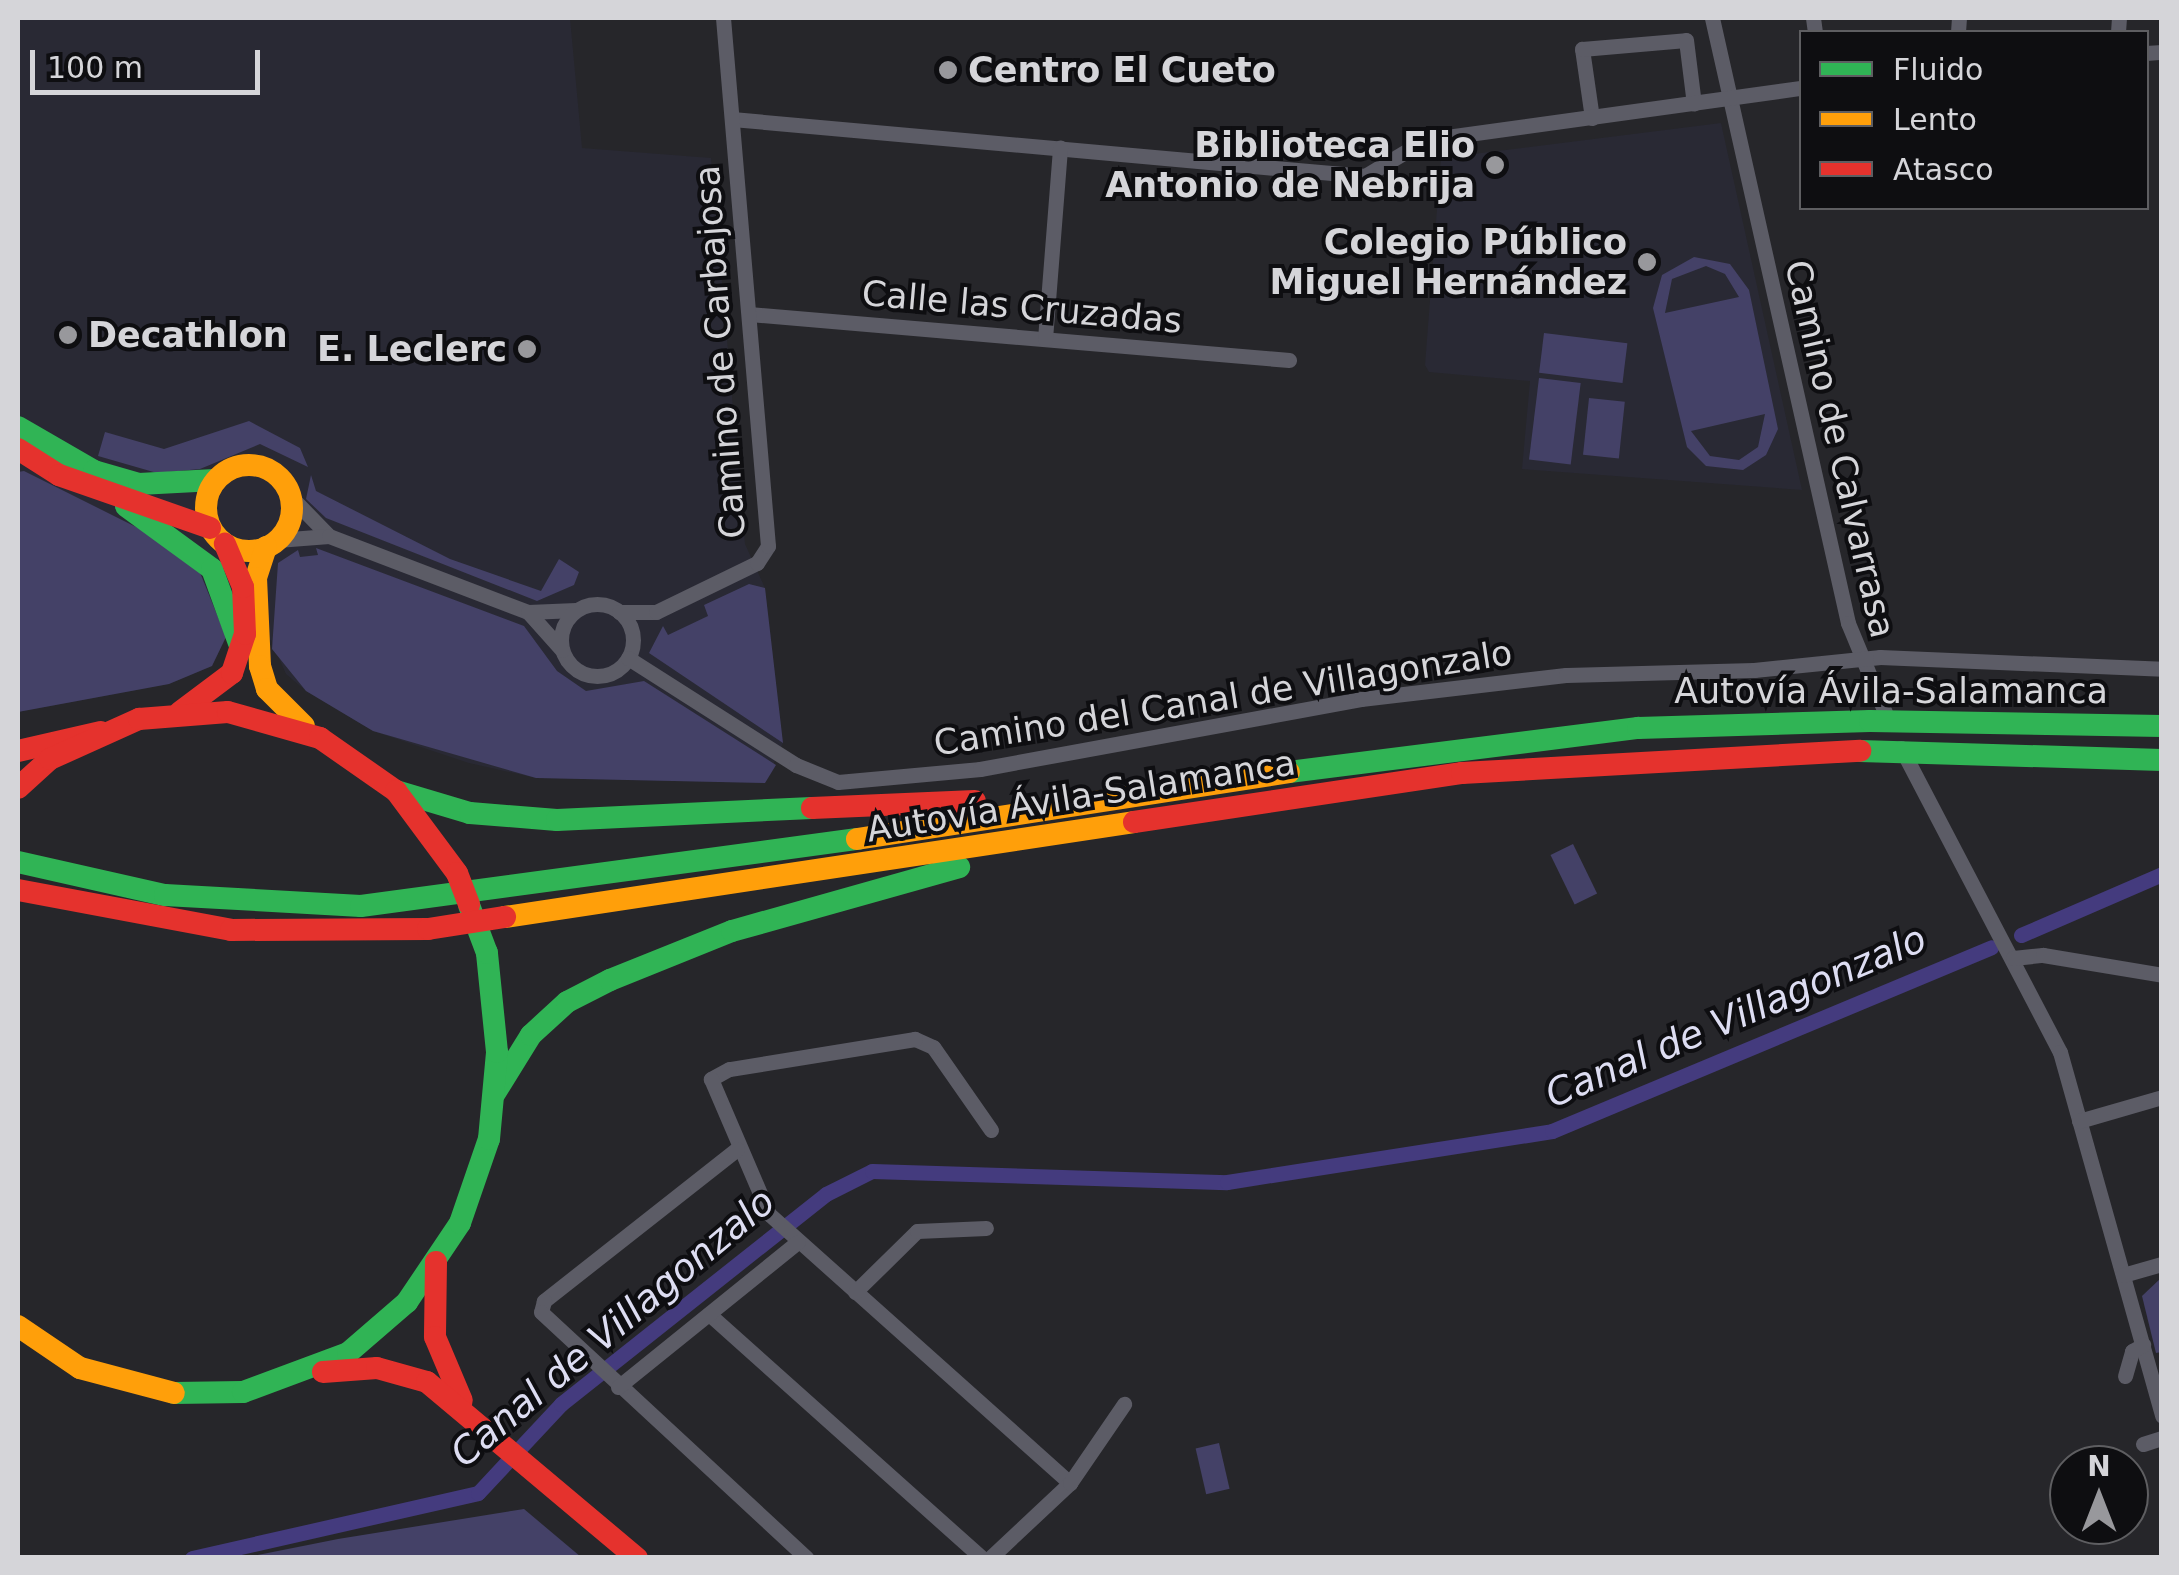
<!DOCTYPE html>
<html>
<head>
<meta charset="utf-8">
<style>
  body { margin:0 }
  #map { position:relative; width:2179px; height:1575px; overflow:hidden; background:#26262a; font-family:"DejaVu Sans",sans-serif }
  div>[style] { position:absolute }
  .built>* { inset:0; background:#292934 }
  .green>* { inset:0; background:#444167; transform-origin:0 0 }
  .canal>* { height:15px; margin:-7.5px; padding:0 7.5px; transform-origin:7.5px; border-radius:7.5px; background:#443b7e }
  .street>* { height:15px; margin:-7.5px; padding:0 7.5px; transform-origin:7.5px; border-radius:7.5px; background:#5c5c66 }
  .street>.ring { margin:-7.5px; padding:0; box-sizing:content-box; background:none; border:15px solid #5c5c66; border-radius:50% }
  .fast>* { height:22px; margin:-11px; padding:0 11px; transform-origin:11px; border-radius:11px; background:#30b455 }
  .slow>* { height:22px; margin:-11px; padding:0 11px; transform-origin:11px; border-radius:11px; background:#ff9f0a }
  .slow>.ring { margin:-11px; padding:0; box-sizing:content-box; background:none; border:22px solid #ff9f0a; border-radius:50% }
  .jam>* { height:22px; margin:-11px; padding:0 11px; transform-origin:11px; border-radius:11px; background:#e5322d }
  .dots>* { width:28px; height:28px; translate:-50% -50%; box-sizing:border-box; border:5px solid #0e0e11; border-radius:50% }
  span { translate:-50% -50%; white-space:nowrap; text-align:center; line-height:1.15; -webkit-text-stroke:8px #0e0e11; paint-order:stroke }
  .poi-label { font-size:35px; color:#d5d5d9; font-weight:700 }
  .left { translate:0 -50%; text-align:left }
  .right { translate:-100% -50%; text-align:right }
  .street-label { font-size:35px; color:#d5d5d9 }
  .water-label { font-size:38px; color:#ddddf2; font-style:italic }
  .frame { position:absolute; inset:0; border:20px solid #d5d5d9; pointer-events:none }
  .legend { position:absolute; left:1799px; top:30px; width:350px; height:180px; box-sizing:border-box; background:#0e0e11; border:2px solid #5e5e61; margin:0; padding:12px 18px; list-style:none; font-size:30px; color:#d5d5d9 }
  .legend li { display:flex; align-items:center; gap:20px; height:50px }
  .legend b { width:50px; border:2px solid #5e5e61 }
  .north { position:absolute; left:2049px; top:1445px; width:100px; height:100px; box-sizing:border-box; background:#0e0e11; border:2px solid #5e5e61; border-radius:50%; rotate:0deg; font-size:28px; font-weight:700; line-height:40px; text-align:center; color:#d5d5d9 }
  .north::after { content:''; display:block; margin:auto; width:35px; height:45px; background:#98989c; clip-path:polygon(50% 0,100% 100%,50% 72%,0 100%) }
  .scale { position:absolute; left:30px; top:50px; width:230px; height:45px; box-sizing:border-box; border:5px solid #d5d5d9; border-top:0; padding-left:12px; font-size:30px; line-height:35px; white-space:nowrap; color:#d5d5d9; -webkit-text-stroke:8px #0e0e11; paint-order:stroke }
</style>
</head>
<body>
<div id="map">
  <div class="built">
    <div style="clip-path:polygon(18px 18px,570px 18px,582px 148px,711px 158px,745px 544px,765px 588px,783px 743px,765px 783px,536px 778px,469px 763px,373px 731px,306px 691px,286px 674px,271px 640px,226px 637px,212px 666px,169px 684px,18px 712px)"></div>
    <div style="clip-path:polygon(1721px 123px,1802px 490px,1522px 469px,1530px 381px,1429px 372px,1425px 365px,1441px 158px)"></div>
  </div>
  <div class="green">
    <div style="clip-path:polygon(evenodd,1694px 257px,1730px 264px,1749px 290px,1778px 429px,1766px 455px,1743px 470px,1706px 466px,1687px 447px,1653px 308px,1662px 275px,1694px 257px,1706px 266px,1725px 274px,1739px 297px,1665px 313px,1672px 279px,1706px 266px,1694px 257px,1765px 414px,1758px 447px,1739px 460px,1710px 456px,1691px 431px,1765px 414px)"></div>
    <div style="left:1544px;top:333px;width:84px;height:40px;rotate:7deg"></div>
    <div style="left:1539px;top:378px;width:42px;height:82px;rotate:7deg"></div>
    <div style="left:1589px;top:398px;width:36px;height:57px;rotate:6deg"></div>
    <div style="clip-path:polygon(249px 421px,300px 448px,308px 467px,260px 444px,200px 469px,157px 473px,98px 456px,105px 432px,164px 449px)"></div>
    <div style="clip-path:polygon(24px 471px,152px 535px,199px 570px,226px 637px,212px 666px,169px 684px,18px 712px,18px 472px)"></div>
    <div style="clip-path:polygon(311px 475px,316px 491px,450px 559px,541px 591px,559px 559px,579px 572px,574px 585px,537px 601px,326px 518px,306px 499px)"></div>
    <div style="clip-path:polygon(316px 548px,524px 626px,557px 671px,586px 691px,644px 681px,776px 765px,765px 783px,536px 778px,373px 731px,306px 691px,272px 649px,278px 563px,298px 550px,300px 557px,318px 555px)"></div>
    <div style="clip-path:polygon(749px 584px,765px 588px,783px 743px,649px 653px,663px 626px,668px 635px,708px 616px,704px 605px)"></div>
    <div style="left:1573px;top:844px;width:55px;height:25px;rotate:64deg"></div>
    <div style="clip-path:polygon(2161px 1278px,2161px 1352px,2156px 1353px,2142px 1296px)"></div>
    <div style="left:1219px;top:1443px;width:47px;height:24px;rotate:77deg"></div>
    <div style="clip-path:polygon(524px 1509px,581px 1557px,248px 1557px,338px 1539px)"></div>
  </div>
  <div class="canal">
    <div style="left:2021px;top:935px;width:154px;rotate:-23.4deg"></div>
    <div style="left:192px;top:1558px;width:293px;rotate:-12.8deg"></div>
    <div style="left:478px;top:1493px;width:122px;rotate:-47deg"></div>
    <div style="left:561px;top:1404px;width:338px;rotate:-38.4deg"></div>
    <div style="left:826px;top:1194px;width:51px;rotate:-26.6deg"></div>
    <div style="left:872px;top:1171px;width:355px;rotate:1.8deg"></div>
    <div style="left:1227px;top:1182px;width:329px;rotate:-8.9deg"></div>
    <div style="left:1552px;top:1131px;width:476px;rotate:-22.7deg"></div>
  </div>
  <div class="street">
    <div style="left:1712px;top:18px;width:620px;rotate:77.33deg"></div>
    <div style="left:1848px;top:623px;width:107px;rotate:67.5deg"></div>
    <div style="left:1813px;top:18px;width:14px;rotate:82deg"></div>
    <div style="left:1958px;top:32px;width:14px;rotate:-86deg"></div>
    <div style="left:2118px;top:32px;width:14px;rotate:-86deg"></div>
    <div style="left:2146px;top:53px;width:16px;rotate:-4deg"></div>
    <div style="left:1592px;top:118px;width:70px;rotate:-98.2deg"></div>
    <div style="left:1582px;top:49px;width:104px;rotate:-4.9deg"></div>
    <div style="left:1686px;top:40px;width:64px;rotate:82.9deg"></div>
    <div style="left:732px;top:119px;width:636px;rotate:5.15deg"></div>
    <div style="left:1365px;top:176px;width:70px;rotate:-31deg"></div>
    <div style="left:1425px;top:140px;width:381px;rotate:-7.9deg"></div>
    <div style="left:749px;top:314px;width:542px;rotate:4.87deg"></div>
    <div style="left:1045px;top:339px;width:192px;rotate:-85.5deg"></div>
    <div style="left:291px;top:497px;width:54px;rotate:45.7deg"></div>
    <div style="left:277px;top:540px;width:52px;rotate:-4.4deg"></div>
    <div style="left:329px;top:536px;width:213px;rotate:20.9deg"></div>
    <div style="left:528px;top:612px;width:48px;rotate:-2.4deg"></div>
    <div class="ring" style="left:561px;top:604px;width:57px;height:57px"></div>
    <div style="left:528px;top:612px;width:51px;rotate:48.2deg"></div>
    <div style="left:619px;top:612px;width:37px"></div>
    <div style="left:656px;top:612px;width:112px;rotate:-25.9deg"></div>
    <div style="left:757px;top:563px;width:20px;rotate:-57deg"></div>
    <div style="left:768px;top:546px;width:530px;rotate:-94.87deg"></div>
    <div style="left:628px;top:658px;width:199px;rotate:32.5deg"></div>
    <div style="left:796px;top:765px;width:45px;rotate:22deg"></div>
    <div style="left:838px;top:782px;width:143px;rotate:-5.2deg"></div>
    <div style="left:980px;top:769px;width:387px;rotate:-10.4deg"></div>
    <div style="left:1361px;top:699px;width:206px;rotate:-6.7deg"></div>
    <div style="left:1566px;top:675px;width:188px;rotate:-1.5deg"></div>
    <div style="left:1754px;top:670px;width:127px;rotate:-5.9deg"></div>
    <div style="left:1880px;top:657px;width:282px;rotate:2.4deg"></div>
    <div style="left:1901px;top:748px;width:343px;rotate:62.4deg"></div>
    <div style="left:2060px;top:1052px;width:378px;rotate:74.3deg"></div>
    <div style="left:2013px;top:958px;width:30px;rotate:-6deg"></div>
    <div style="left:2043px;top:955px;width:121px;rotate:9.5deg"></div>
    <div style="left:2079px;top:1121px;width:86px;rotate:-16.1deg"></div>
    <div style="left:991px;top:1130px;width:101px;rotate:-124.9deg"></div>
    <div style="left:933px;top:1047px;width:20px;rotate:-156deg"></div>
    <div style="left:915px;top:1039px;width:188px;rotate:170.8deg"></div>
    <div style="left:729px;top:1069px;width:21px;rotate:151deg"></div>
    <div style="left:711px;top:1079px;width:147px;rotate:66.8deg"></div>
    <div style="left:769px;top:1214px;width:404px;rotate:41.8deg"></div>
    <div style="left:737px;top:1149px;width:246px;rotate:141.8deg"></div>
    <div style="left:544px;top:1301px;width:11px;rotate:105deg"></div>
    <div style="left:541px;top:1312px;width:362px;rotate:42.8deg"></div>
    <div style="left:2123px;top:1275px;width:41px;rotate:-15.8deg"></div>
    <div style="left:855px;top:1292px;width:87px;rotate:-44.5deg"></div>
    <div style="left:917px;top:1231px;width:69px;rotate:-2.5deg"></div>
    <div style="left:709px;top:1314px;width:366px;rotate:41.8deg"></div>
    <div style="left:2125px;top:1376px;width:26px;rotate:-74deg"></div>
    <div style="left:2132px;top:1351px;width:13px;rotate:-29deg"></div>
    <div style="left:618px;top:1387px;width:231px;rotate:-38.9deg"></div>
    <div style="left:2143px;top:1444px;width:20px;rotate:-18deg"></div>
    <div style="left:990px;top:1558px;width:110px;rotate:-43.2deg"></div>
    <div style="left:1070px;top:1483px;width:96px;rotate:-55.6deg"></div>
  </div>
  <div class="fast">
    <div style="left:18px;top:427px;width:88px;rotate:30.1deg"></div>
    <div style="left:94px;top:471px;width:47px;rotate:16.1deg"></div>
    <div style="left:139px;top:484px;width:76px;rotate:-3deg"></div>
    <div style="left:126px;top:506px;width:107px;rotate:36.2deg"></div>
    <div style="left:212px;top:569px;width:82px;rotate:70deg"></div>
    <div style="left:1860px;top:751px;width:302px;rotate:1.7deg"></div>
    <div style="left:1289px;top:772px;width:352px;rotate:-7.2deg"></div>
    <div style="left:1638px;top:728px;width:232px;rotate:-1.7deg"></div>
    <div style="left:1870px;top:721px;width:292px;rotate:1deg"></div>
    <div style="left:396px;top:791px;width:77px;rotate:16.6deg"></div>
    <div style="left:470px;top:813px;width:87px;rotate:4.6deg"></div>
    <div style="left:557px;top:820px;width:255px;rotate:-2.7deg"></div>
    <div style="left:18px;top:862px;width:151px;rotate:12.7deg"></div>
    <div style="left:165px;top:895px;width:196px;rotate:3.2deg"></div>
    <div style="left:361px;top:906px;width:501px;rotate:-7.69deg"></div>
    <div style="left:495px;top:1093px;width:68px;rotate:-58.2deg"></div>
    <div style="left:531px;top:1035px;width:49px;rotate:-42.5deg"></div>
    <div style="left:567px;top:1002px;width:48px;rotate:-27.1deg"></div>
    <div style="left:610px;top:980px;width:131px;rotate:-21.9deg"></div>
    <div style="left:732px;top:931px;width:236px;rotate:-15.7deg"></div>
    <div style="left:174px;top:1393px;width:69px;rotate:-0.8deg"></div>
    <div style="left:243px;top:1392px;width:112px;rotate:-20.4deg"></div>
    <div style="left:348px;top:1353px;width:78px;rotate:-40.8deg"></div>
    <div style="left:407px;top:1302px;width:95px;rotate:-56.1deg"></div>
    <div style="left:460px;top:1223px;width:89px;rotate:-71deg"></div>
    <div style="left:489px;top:1139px;width:87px;rotate:-84.7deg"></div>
    <div style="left:497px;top:1052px;width:100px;rotate:-95.8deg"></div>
    <div style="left:487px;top:953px;width:51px;rotate:-110.6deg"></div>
  </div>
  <div class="slow">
    <div class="ring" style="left:206px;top:465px;width:64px;height:64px"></div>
    <div style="left:266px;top:547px;width:33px;rotate:108deg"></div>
    <div style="left:256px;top:578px;width:88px;rotate:87.4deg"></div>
    <div style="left:260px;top:666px;width:24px;rotate:73deg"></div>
    <div style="left:267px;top:689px;width:52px;rotate:45deg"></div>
    <div style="left:857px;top:839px;width:437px;rotate:-8.8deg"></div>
    <div style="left:505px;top:917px;width:636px;rotate:-8.59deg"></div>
    <div style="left:18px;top:1326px;width:75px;rotate:34.1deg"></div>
    <div style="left:80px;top:1368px;width:97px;rotate:14.9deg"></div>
  </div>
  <div class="jam">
    <div style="left:18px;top:449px;width:49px;rotate:32.4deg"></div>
    <div style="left:59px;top:475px;width:160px;rotate:19.3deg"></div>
    <div style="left:180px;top:712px;width:65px;rotate:-36.9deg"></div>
    <div style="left:232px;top:673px;width:41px;rotate:-71.6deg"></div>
    <div style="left:245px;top:634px;width:47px;rotate:-92.4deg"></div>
    <div style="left:243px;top:587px;width:47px;rotate:-112.7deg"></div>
    <div style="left:18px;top:751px;width:85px;rotate:-12.9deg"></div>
    <div style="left:18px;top:788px;width:43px;rotate:-42.2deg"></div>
    <div style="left:50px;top:759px;width:98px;rotate:-24.2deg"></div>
    <div style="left:139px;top:719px;width:89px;rotate:-4.5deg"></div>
    <div style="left:228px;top:712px;width:96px;rotate:15.8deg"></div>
    <div style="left:320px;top:738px;width:93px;rotate:34.9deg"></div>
    <div style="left:396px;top:791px;width:102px;rotate:53.4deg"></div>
    <div style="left:457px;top:873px;width:34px;rotate:69deg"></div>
    <div style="left:812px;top:808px;width:163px;rotate:-2.5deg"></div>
    <div style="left:1134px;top:822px;width:332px;rotate:-8.5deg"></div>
    <div style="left:1462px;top:773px;width:399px;rotate:-3.2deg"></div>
    <div style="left:18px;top:890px;width:217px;rotate:10.6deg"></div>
    <div style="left:231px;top:930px;width:197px;rotate:-0.3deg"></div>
    <div style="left:428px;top:929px;width:78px;rotate:-8.9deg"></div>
    <div style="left:436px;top:1262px;width:75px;rotate:90.8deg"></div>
    <div style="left:435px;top:1337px;width:69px;rotate:67.1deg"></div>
    <div style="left:323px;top:1372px;width:54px;rotate:-4.2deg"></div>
    <div style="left:377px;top:1368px;width:52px;rotate:15.6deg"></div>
    <div style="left:427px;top:1382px;width:274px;rotate:40deg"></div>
  </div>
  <div class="dots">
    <div style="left:948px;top:70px;background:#98989c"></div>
    <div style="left:1495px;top:165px;background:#98989c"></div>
    <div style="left:1647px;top:262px;background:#98989c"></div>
    <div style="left:68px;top:335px;background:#98989c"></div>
    <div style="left:527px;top:349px;background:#98989c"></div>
  </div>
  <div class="poi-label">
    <span class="left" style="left:968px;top:70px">Centro El Cueto</span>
    <span class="right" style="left:1475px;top:165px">Biblioteca Elio<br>Antonio de Nebrija</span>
    <span class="right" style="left:1627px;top:262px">Colegio Público<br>Miguel Hernández</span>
    <span class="left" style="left:88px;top:335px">Decathlon</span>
    <span class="right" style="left:507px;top:349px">E. Leclerc</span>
  </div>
  <div class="street-label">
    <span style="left:1022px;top:307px;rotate:5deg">Calle las Cruzadas</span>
    <span style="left:720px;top:352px;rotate:-94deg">Camino de Carbajosa</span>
    <span style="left:1840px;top:449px;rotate:77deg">Camino de Calvarrasa</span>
    <span style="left:1891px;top:691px">Autovía Ávila-Salamanca</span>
    <span style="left:1223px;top:698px;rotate:-9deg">Camino del Canal de Villagonzalo</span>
    <span style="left:1081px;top:796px;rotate:-9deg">Autovía Ávila-Salamanca</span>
  </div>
  <div class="water-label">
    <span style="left:1736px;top:1017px;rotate:-23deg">Canal de Villagonzalo</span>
    <span style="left:613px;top:1328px;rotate:-40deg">Canal de Villagonzalo</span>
  </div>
  <div class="frame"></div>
  <ul class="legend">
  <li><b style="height:12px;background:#30b455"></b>Fluido</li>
  <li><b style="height:12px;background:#ff9f0a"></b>Lento</li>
  <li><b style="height:12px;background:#e5322d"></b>Atasco</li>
  </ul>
  <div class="north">N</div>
  <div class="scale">100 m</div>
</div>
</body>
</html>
